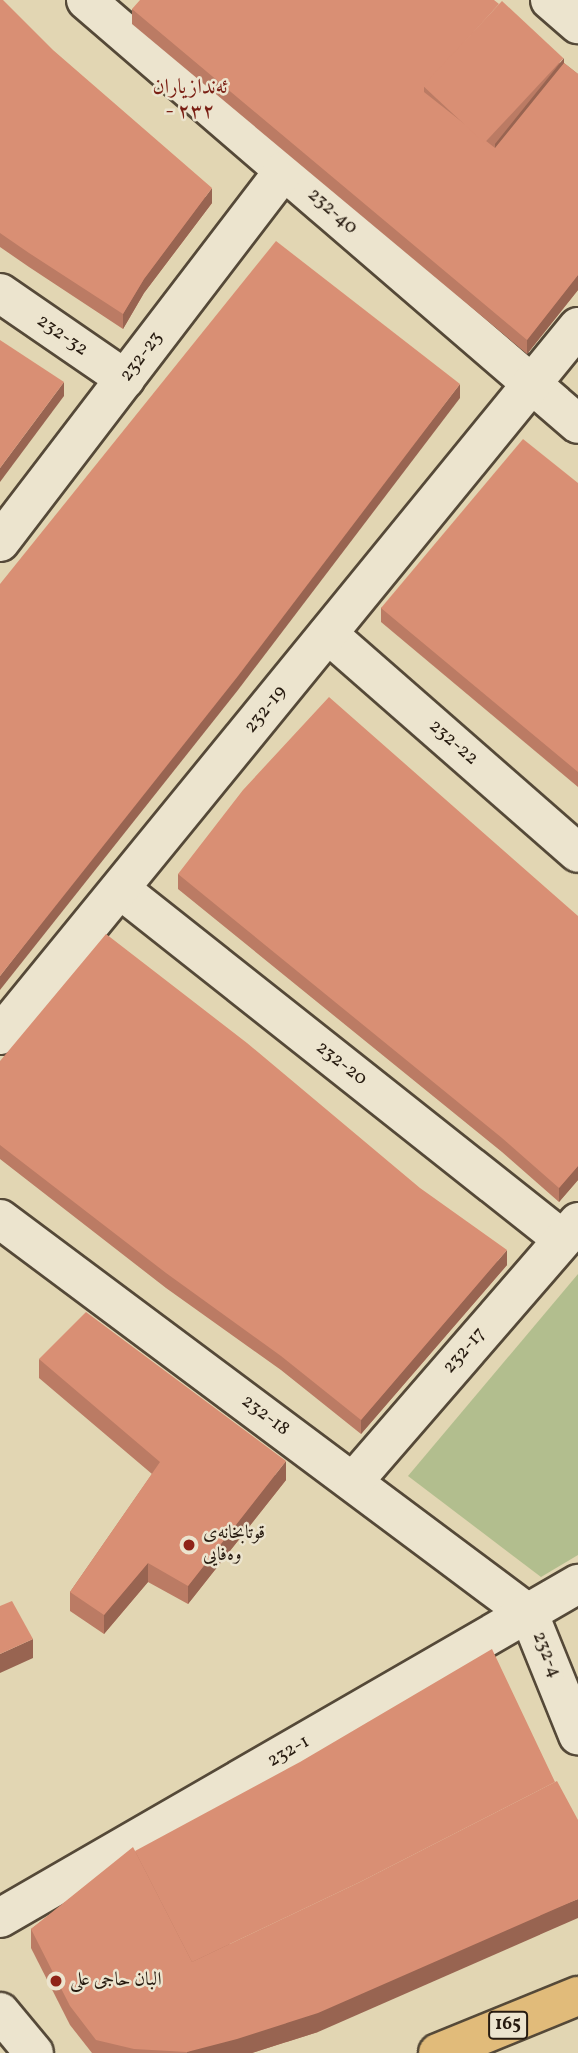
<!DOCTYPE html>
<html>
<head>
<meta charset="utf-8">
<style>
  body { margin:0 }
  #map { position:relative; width:578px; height:2053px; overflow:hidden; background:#e2d6b3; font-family:Vollkorn,Amiri,serif }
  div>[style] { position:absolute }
  .green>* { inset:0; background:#b2be8e }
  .roads { filter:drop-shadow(2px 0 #554938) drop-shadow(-2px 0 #554938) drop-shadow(0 2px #554938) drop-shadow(0 -2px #554938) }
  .street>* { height:38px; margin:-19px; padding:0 19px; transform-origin:19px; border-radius:19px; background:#ece4ce }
  .secondary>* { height:38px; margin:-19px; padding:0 19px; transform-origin:19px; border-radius:19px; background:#ece4ce }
  .primary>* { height:38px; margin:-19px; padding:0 19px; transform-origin:19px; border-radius:19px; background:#e1bb7a }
  .wall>* { inset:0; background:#bb7b64 }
  .shaded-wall>* { inset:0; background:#986451 }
  .building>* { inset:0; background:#d98f74; transform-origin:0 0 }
  .dots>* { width:19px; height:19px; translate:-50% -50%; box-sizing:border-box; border:4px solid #ece4ce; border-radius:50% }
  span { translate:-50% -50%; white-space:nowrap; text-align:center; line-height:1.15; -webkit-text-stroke:5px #ece4ce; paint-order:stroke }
  .shield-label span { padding:2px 5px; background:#ece4ce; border:2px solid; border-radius:5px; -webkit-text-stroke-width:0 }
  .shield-label { font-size:18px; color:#261a0f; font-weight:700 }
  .street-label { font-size:19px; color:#261a0f }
  .poi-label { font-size:19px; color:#261a0f }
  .left { translate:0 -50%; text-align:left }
  .neighbourhood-label { font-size:21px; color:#7a1f14 }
</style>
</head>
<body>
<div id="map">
  <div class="green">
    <div style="clip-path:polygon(578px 1274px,578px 1555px,541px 1577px,408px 1476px)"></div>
  </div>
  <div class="roads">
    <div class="street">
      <div style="left:86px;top:0;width:649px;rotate:40.75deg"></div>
      <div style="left:550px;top:0;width:37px;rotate:41deg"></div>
      <div style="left:0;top:293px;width:152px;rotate:34.5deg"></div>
      <div style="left:0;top:542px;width:467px;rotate:-52.6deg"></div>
      <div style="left:328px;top:634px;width:332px;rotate:41.2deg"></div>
      <div style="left:120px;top:889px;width:564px;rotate:38.37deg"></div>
      <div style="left:0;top:1035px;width:914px;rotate:-50.77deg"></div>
      <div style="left:0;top:1219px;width:660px;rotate:36.75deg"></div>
      <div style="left:529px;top:1614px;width:131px;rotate:68deg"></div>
      <div style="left:353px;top:1482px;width:344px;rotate:-49.1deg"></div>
      <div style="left:0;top:1918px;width:668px;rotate:-30.02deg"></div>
    </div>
    <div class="secondary">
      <div style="left:0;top:2012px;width:53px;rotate:50.3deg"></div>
    </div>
    <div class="primary">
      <div style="left:438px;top:2053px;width:151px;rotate:-22.2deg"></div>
    </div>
  </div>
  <div class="wall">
    <div style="clip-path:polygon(0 0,212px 203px,144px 293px,123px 329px,29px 267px,0 247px)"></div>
    <div style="clip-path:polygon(132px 9px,564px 63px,578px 74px,578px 290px,527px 354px,132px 24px)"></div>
    <div style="clip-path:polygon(578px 483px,578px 787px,381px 622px,381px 608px)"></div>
    <div style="clip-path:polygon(178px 874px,578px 916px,578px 1180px,559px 1202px,502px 1152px,178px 889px)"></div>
    <div style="clip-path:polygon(0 1061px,507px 1265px,361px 1434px,281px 1370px,166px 1288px,0 1159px)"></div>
    <div style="clip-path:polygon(39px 1359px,286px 1480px,188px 1604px,148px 1582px,104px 1634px,70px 1611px,70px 1592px,152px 1474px,39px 1378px)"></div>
    <div style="clip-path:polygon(135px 1851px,318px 2032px,252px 2053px,92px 2053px,70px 2025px,31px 1948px,31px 1929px)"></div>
  </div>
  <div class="shaded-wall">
    <div style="clip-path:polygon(564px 58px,564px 77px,495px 163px,495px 144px)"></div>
    <div style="clip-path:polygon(212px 188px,212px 203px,144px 293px,123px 329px,123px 314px,144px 279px)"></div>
    <div style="clip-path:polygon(578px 275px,578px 290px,527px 354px,527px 340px)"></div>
    <div style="clip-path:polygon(64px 382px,64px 396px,0 482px,0 468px)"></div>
    <div style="clip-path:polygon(460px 384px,460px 398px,238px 690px,0 990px,0 976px)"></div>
    <div style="clip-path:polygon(578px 1166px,578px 1180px,559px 1202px,559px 1188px)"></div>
    <div style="clip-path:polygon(507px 1250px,507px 1265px,361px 1434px,361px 1420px)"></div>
    <div style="clip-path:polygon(286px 1461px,286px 1480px,188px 1604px,188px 1586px)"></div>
    <div style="clip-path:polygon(148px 1563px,148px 1582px,104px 1634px,104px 1615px)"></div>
    <div style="clip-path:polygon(33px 1639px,33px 1658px,0 1673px,0 1654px)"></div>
    <div style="clip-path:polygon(578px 1899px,578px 1918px,318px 2032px,252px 2053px,187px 2053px,187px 2052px)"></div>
  </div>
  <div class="building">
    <div style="clip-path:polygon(0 0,3px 0,53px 50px,212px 188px,144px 279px,123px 314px,29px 253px,0 233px)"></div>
    <div style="clip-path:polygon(140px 0,494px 0,499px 4px,424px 87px,424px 92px,495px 148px,564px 63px,578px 74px,578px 275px,527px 340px,132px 9px)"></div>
    <div style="left:502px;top:1px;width:84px;height:116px;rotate:43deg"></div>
    <div style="clip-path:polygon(276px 241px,460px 384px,238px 676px,0 976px,0 584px)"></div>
    <div style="clip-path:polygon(0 340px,64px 382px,0 468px)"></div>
    <div style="clip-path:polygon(523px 439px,578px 483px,578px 772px,381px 608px)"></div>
    <div style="clip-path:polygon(329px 697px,578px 916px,578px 1166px,559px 1188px,502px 1138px,178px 874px,243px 790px)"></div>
    <div style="clip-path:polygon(106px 934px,247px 1043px,420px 1188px,507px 1250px,361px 1420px,281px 1356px,166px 1273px,0 1145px,0 1061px)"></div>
    <div style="clip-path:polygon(86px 1312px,286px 1461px,188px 1586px,148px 1563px,104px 1615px,70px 1592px,160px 1462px,39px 1359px)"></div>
    <div style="clip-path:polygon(12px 1601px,33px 1639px,0 1654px,0 1606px)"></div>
    <div style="clip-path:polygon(492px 1649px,555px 1782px,360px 1882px,192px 1962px,135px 1851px,300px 1762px)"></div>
    <div style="clip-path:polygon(557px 1781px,578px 1820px,578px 1899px,318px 2013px,237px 2039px,187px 2052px,134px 2049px,96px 2040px,70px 2006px,31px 1929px,133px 1847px,192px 1962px,360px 1882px)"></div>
  </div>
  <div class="dots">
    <div style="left:189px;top:1545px;background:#8f2418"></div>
    <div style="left:56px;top:1981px;background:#8f2418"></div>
  </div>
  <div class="shield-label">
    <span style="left:508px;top:2025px">165</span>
  </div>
  <div class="street-label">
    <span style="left:332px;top:212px;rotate:41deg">232-40</span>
    <span style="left:62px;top:336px;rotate:35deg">232-32</span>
    <span style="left:142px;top:357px;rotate:-53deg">232-23</span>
    <span style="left:266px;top:710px;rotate:-51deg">232-19</span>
    <span style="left:453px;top:743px;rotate:41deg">232-22</span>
    <span style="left:341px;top:1064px;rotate:38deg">232-20</span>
    <span style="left:465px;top:1351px;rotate:-49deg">232-17</span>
    <span style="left:265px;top:1416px;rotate:37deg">232-18</span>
    <span style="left:546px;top:1655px;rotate:68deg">232-4</span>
    <span style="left:289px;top:1752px;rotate:-30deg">232-1</span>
  </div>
  <div class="poi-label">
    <span class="left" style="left:203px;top:1545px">قوتابخانەی<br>وەفایی</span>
    <span class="left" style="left:70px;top:1981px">البان حاجی علی</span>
  </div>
  <div class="neighbourhood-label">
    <span style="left:190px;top:100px">ئەندازیاران<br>- ٢٣٢</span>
  </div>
</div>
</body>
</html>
